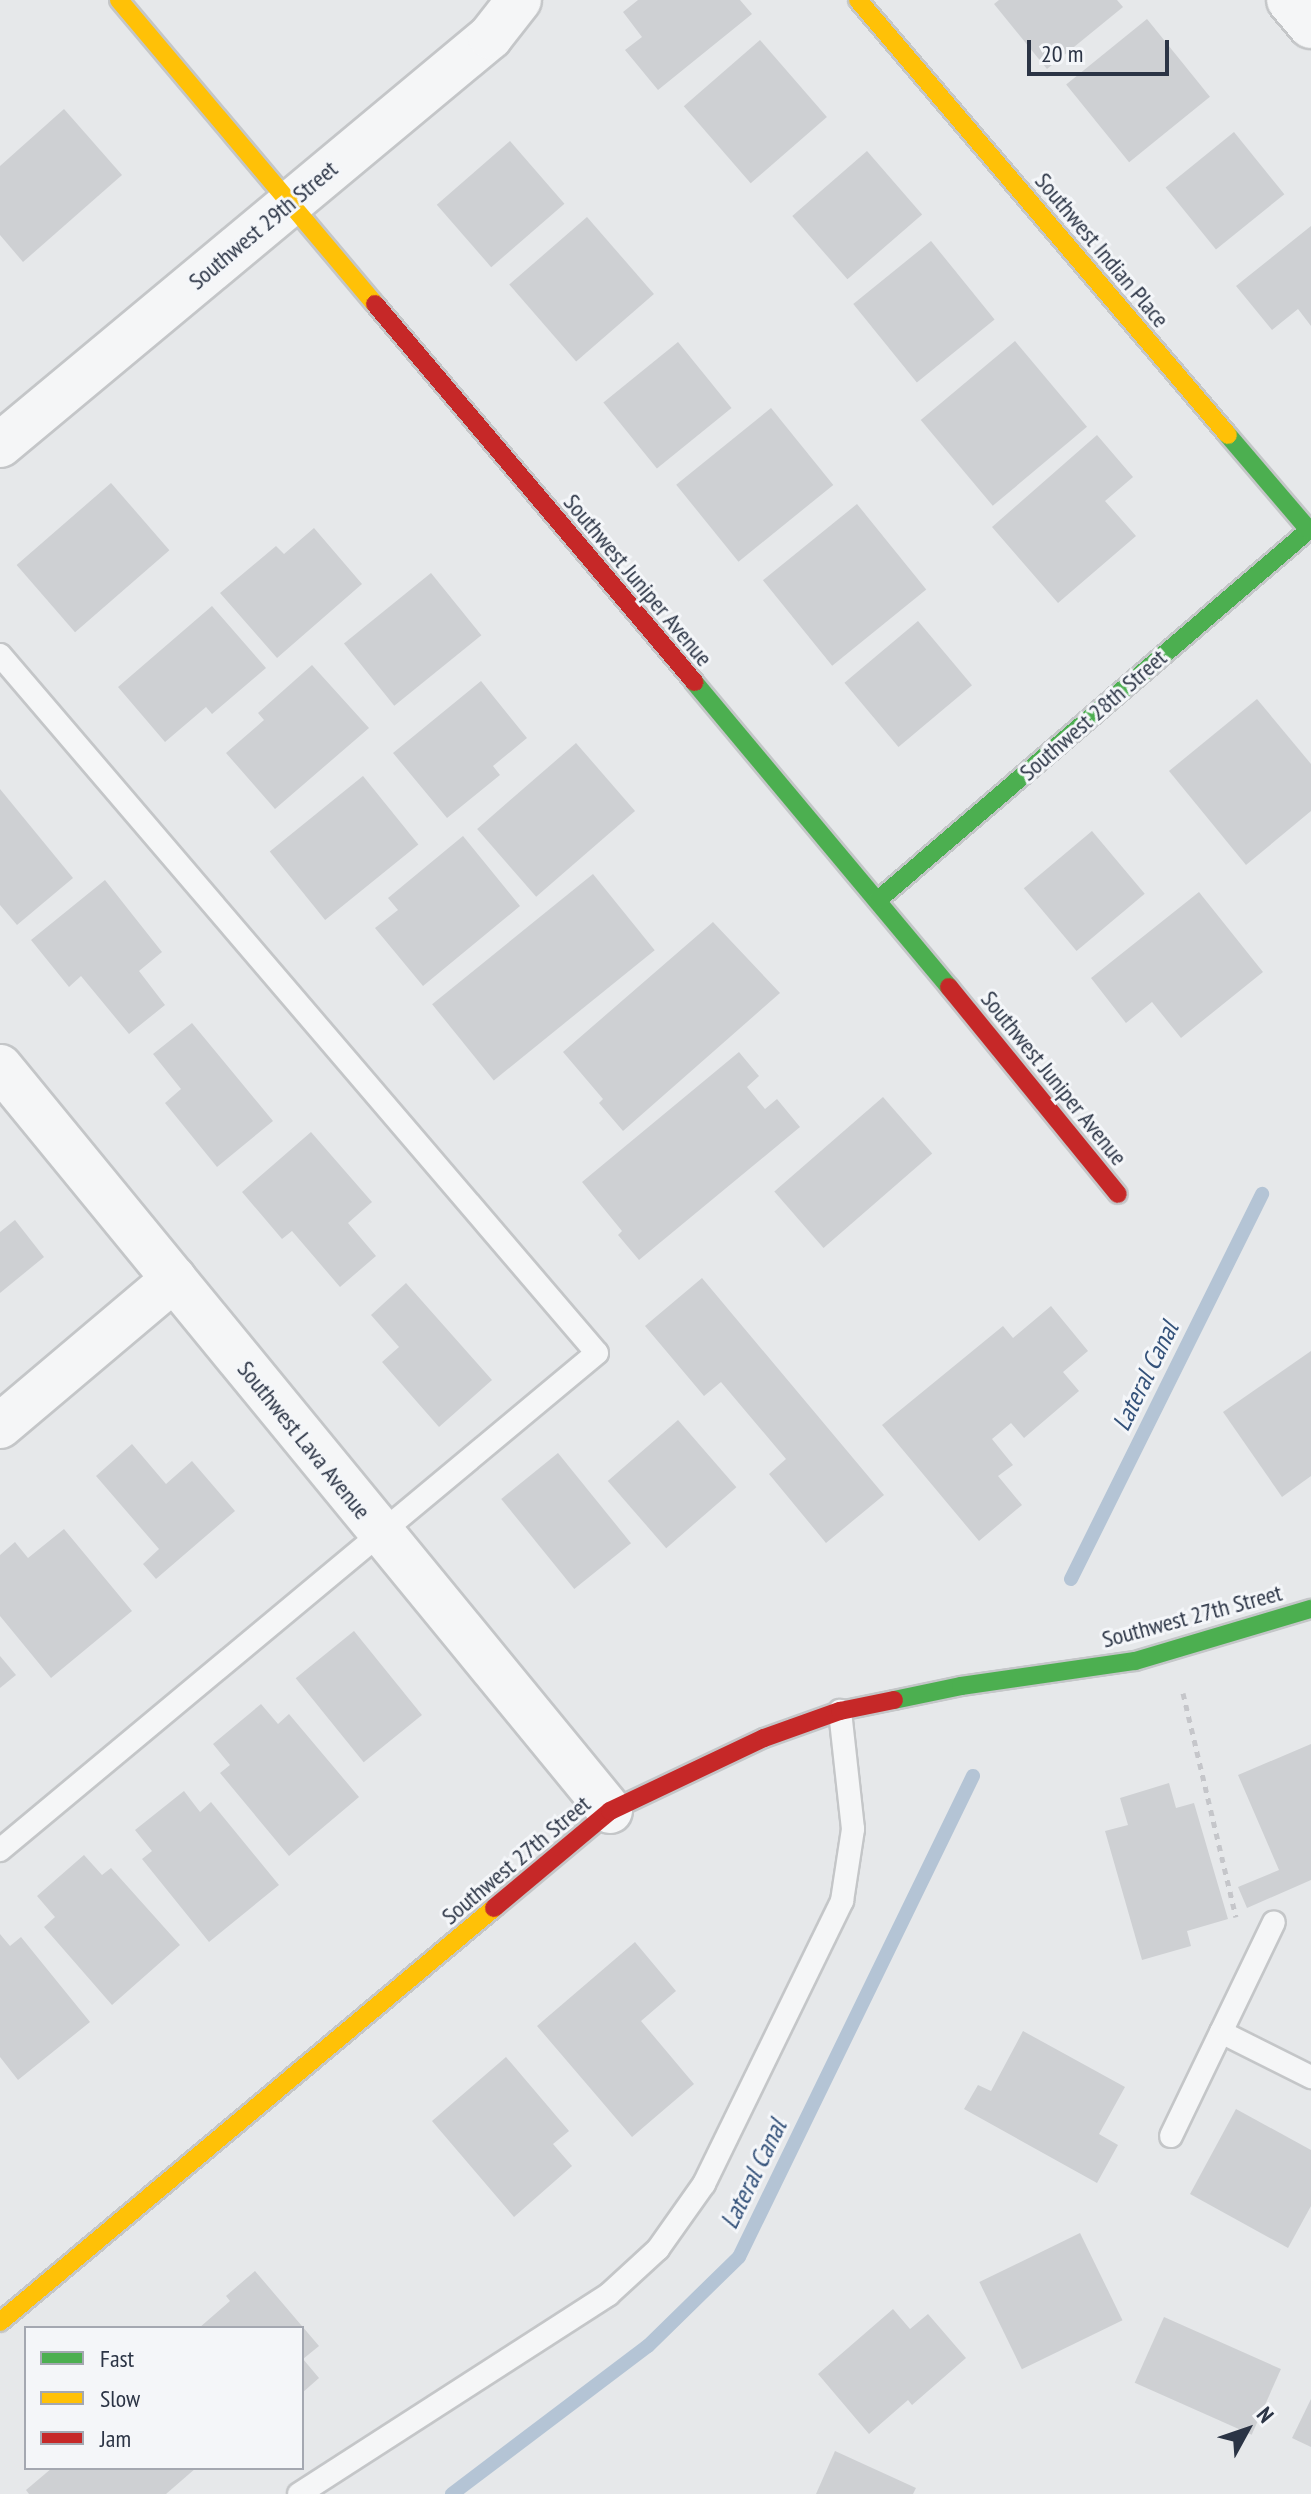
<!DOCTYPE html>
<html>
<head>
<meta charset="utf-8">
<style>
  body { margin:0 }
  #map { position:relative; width:1311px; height:2494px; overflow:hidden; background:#e6e8ea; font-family:"PT Sans Narrow",sans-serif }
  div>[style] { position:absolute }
  .stream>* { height:14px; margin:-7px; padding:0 7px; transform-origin:7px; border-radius:7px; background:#b4c4d5 }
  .building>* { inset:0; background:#ced0d3; transform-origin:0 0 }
  .path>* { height:5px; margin-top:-2.5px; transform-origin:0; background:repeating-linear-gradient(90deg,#c5c6ca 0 6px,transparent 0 12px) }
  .roads { filter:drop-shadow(2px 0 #c4c6c8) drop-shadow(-2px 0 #c4c6c8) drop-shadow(0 2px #c4c6c8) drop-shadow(0 -2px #c4c6c8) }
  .lane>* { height:22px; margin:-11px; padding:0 11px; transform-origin:11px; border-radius:11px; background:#f5f6f7 }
  .street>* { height:44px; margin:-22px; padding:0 22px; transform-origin:22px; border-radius:22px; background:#f5f6f7 }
  .fast>* { height:18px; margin:-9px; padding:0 9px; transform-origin:9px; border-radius:9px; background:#4caf50 }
  .slow>* { height:18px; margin:-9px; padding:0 9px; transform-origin:9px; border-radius:9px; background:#ffc107 }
  .jam>* { height:18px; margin:-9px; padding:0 9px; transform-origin:9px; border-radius:9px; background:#c62828 }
  span { translate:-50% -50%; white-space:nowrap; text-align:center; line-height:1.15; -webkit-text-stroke:6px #f4f6f9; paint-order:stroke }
  .street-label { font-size:24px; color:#2b3445 }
  .water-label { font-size:26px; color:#34527a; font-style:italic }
  .legend { position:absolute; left:24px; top:2326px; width:280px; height:144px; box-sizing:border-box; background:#f4f6f9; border:2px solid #a4a8b1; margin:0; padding:10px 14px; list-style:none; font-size:24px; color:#2b3445 }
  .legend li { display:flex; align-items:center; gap:16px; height:40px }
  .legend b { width:40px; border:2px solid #a4a8b1 }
  .north { position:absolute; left:1207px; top:2390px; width:80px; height:80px; -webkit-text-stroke:6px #f4f6f9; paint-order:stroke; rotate:50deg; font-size:22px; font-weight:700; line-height:32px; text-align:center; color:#2b3445 }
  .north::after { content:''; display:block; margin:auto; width:28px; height:36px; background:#2b3445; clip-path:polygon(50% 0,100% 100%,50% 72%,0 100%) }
  .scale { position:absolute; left:1027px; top:40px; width:142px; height:36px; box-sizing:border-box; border:4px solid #2b3445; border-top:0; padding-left:10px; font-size:24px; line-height:28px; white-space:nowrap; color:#2b3445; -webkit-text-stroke:6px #f4f6f9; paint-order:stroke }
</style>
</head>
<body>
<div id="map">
  <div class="stream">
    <div style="left:1071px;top:1579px;width:430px;rotate:-63.6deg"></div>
    <div style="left:452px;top:2494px;width:246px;rotate:-37.1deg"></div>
    <div style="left:648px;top:2346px;width:127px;rotate:-44.4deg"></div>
    <div style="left:739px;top:2257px;width:535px;rotate:-64.06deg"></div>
  </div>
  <div class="building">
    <div style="clip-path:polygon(638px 0,740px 0,752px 14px,658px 90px,625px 50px,642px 37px,623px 12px)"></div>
    <div style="clip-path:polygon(999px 0,1117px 0,1123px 7px,1047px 69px,994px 4px)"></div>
    <div style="left:1147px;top:19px;width:100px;height:104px;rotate:51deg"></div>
    <div style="left:760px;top:40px;width:102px;height:101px;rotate:49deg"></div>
    <div style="clip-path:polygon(64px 109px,122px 175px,23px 262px,0 235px,0 166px)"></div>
    <div style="left:1234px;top:132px;width:80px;height:88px;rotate:51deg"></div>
    <div style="left:510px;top:141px;width:83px;height:97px;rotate:49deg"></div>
    <div style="left:867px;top:151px;width:84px;height:99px;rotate:49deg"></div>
    <div style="left:587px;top:217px;width:102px;height:103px;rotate:49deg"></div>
    <div style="clip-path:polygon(1311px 226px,1311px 326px,1298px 309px,1272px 330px,1236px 286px)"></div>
    <div style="left:931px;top:241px;width:101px;height:100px;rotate:51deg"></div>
    <div style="left:1015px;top:341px;width:112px;height:123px;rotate:50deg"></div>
    <div style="left:678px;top:342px;width:85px;height:96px;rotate:51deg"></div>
    <div style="left:771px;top:408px;width:99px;height:122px;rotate:51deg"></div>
    <div style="clip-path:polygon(1097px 435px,1133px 477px,1105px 501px,1136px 536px,1058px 603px,992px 527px)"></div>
    <div style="left:111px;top:483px;width:89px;height:125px;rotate:49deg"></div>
    <div style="left:857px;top:504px;width:110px;height:121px;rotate:51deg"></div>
    <div style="clip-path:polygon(314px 528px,362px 584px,277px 658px,220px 593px,276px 546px,284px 554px)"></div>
    <div style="left:431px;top:573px;width:80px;height:112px;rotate:51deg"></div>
    <div style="clip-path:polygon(212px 606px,266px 668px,212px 714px,206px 707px,165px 742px,118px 687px)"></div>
    <div style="left:918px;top:621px;width:84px;height:96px;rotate:50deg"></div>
    <div style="clip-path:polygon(312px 665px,369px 728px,275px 809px,226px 753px,264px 720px,258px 713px)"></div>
    <div style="clip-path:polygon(481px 681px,527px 738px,493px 766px,500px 775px,447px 818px,393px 753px)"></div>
    <div style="clip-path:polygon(1257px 699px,1311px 764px,1311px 811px,1246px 865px,1169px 771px)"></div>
    <div style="left:576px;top:743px;width:90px;height:131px;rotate:49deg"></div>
    <div style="left:363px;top:776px;width:88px;height:120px;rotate:51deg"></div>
    <div style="clip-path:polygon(0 789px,73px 878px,17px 925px,0 905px)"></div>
    <div style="left:1092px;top:831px;width:82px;height:89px;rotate:50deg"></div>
    <div style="clip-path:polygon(463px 836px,520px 906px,423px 986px,375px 928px,398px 910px,388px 898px)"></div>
    <div style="left:593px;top:874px;width:98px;height:207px;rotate:51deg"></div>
    <div style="clip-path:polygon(105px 880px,162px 952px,139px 971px,165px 1005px,129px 1034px,81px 976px,69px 987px,31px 940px)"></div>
    <div style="clip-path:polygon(1199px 892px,1263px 972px,1181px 1038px,1152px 1002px,1126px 1023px,1091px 978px)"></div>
    <div style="clip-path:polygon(713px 922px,780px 993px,623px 1131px,599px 1103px,603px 1099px,563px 1052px)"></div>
    <div style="clip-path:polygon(192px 1023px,273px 1121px,217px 1167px,165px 1103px,181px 1089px,153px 1054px)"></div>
    <div style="clip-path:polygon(739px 1052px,759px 1076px,747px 1087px,765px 1109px,777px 1099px,800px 1127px,639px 1260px,618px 1235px,622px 1231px,582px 1182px)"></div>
    <div style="left:883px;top:1097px;width:75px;height:144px;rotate:49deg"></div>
    <div style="clip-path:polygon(311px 1132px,372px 1202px,348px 1223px,376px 1256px,340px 1287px,292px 1231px,282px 1239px,242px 1192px)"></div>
    <div style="clip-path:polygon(15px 1220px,44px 1257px,0 1293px,0 1232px)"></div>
    <div style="clip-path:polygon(702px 1278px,884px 1495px,826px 1543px,769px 1474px,786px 1459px,721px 1382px,704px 1396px,645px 1326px)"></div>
    <div style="clip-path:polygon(406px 1283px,492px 1380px,439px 1427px,382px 1362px,399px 1347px,371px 1315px)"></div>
    <div style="clip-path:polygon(1051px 1306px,1088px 1351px,1063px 1372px,1079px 1391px,1024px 1438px,1011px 1423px,992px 1439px,1013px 1465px,998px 1476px,1022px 1505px,979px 1541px,882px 1425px,1003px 1326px,1013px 1338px)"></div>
    <div style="clip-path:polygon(1311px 1351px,1311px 1476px,1282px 1497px,1223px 1412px)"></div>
    <div style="left:678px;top:1420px;width:89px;height:93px;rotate:49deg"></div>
    <div style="clip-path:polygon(132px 1444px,166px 1484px,192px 1461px,235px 1511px,156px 1579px,143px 1564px,159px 1549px,96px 1476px)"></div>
    <div style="left:558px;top:1453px;width:116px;height:73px;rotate:51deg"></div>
    <div style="clip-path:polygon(64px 1529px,132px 1611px,51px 1678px,0 1616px,0 1555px,15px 1542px,28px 1558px)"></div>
    <div style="left:354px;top:1631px;width:108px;height:75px;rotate:51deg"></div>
    <div style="clip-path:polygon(0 1656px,16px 1675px,0 1688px)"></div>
    <div style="clip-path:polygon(261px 1704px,278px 1724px,289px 1714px,359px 1797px,289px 1856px,220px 1773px,230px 1765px,213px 1744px)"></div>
    <div style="clip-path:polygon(1311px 1744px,1311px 1880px,1247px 1908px,1238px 1887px,1279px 1870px,1238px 1775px)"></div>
    <div style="clip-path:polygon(1169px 1783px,1176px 1808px,1194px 1803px,1228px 1919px,1187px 1931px,1191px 1946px,1142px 1960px,1105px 1831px,1128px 1825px,1120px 1798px)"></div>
    <div style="clip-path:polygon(184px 1791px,200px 1812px,211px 1802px,279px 1885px,209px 1942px,142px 1859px,152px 1851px,135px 1830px)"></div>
    <div style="clip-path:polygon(84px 1855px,102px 1875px,111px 1868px,180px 1945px,112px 2005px,44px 1927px,55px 1917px,37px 1896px)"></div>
    <div style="clip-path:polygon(0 1934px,10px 1946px,21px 1937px,90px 2022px,18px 2080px,0 2057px)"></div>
    <div style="clip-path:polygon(635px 1942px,676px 1991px,641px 2021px,694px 2084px,632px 2137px,537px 2026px)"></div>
    <div style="clip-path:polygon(1023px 2031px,1125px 2087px,1099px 2134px,1118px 2145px,1097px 2183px,964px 2109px,978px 2085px,991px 2091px)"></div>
    <div style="clip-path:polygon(506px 2057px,569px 2131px,553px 2144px,572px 2166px,514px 2217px,432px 2121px)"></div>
    <div style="clip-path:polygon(1236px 2109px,1311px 2150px,1311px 2206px,1288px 2248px,1190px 2194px)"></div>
    <div style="left:1080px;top:2233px;width:97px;height:112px;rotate:64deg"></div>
    <div style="clip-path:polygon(255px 2271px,319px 2346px,303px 2359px,319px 2378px,302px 2393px,302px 2328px,199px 2328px,230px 2301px,226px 2296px)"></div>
    <div style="clip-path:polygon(893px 2309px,910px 2329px,928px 2314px,966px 2358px,912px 2405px,908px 2400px,869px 2434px,818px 2374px)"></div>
    <div style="left:1164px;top:2317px;width:128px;height:72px;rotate:24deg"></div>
    <div style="clip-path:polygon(1311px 2399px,1311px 2447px,1292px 2438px)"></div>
    <div style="clip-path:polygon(835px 2451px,916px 2488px,913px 2494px,816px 2494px)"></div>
    <div style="clip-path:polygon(52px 2468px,196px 2468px,166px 2494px,29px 2494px,26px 2490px)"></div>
  </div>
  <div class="path">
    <div style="left:1183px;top:1693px;width:230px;rotate:76.7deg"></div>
  </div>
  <div class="roads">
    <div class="lane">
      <div style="left:0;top:655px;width:918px;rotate:49.46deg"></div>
      <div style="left:597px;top:1353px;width:777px;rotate:140.22deg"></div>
      <div style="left:1221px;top:2032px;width:101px;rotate:26.6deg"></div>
      <div style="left:1171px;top:2136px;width:237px;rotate:-64.3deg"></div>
      <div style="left:299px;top:2494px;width:368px;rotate:-32.8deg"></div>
      <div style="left:608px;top:2295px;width:68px;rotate:-42.6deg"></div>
      <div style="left:658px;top:2249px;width:80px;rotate:-54.7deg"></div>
      <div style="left:704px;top:2184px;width:315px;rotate:-64deg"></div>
      <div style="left:842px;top:1901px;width:73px;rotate:-81.3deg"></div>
      <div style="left:853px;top:1829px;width:119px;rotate:-96.3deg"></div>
    </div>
    <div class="street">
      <div style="left:1289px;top:0;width:34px;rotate:50deg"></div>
      <div style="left:0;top:445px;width:638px;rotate:-39.78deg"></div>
      <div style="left:490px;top:37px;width:47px;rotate:-51.9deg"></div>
      <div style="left:0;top:1067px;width:962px;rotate:50.65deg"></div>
      <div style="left:0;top:1426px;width:228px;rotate:-40.2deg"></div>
    </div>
    <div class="fast">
      <div style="left:694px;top:682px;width:398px;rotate:50.1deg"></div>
      <div style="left:878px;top:900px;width:568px;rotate:-40.65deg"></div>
      <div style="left:1309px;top:530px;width:125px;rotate:-130.5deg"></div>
      <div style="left:894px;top:1700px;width:68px;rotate:-11.8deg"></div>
      <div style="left:961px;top:1686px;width:176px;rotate:-8.2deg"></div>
      <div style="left:1135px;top:1661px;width:184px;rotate:-16.5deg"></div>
    </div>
    <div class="slow">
      <div style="left:119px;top:0;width:397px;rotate:49.9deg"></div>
      <div style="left:858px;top:0;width:571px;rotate:49.62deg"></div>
      <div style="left:0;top:2322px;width:645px;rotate:-39.96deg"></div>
    </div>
    <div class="jam">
      <div style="left:375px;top:304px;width:495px;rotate:49.8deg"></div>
      <div style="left:949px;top:987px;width:267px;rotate:50.8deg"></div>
      <div style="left:494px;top:1908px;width:151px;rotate:-39.9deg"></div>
      <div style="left:610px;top:1811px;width:170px;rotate:-25.4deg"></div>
      <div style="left:764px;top:1738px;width:81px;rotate:-19.6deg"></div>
      <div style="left:840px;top:1711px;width:55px;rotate:-11.5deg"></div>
    </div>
  </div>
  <div class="street-label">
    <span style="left:263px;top:225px;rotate:-40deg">Southwest 29th Street</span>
    <span style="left:1102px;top:250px;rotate:50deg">Southwest Indian Place</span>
    <span style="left:638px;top:580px;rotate:50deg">Southwest Juniper Avenue</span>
    <span style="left:1093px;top:715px;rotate:-41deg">Southwest 28th Street</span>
    <span style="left:1054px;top:1078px;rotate:51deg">Southwest Juniper Avenue</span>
    <span style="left:304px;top:1440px;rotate:51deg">Southwest Lava Avenue</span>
    <span style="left:1192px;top:1616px;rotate:-15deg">Southwest 27th Street</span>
    <span style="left:516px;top:1860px;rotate:-40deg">Southwest 27th Street</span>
  </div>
  <div class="water-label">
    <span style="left:1145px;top:1376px;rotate:-64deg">Lateral Canal</span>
    <span style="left:753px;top:2174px;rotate:-64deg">Lateral Canal</span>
  </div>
  <ul class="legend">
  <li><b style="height:10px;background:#4caf50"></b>Fast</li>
  <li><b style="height:10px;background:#ffc107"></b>Slow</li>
  <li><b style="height:10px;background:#c62828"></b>Jam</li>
  </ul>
  <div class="north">N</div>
  <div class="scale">20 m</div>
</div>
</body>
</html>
